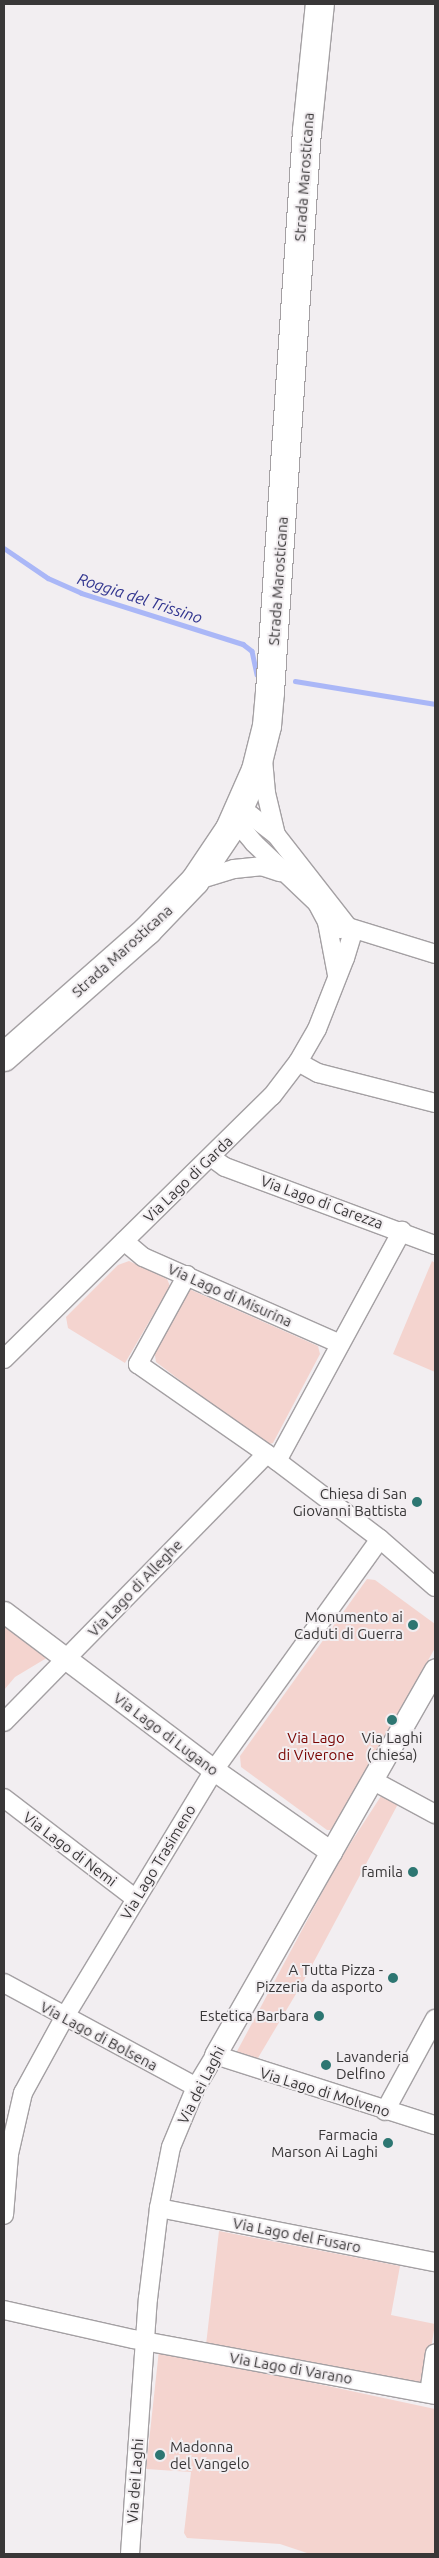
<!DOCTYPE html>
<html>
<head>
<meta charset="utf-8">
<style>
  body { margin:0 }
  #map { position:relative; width:439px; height:2558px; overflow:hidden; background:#f2eef1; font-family:Ubuntu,sans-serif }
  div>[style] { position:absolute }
  .green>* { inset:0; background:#f4d4cf }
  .stream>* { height:4.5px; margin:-2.25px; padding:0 2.25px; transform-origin:2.25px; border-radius:2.25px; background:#aab7f7 }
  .roads { filter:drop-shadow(1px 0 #a4a0a3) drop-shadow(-1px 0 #a4a0a3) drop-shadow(0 1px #a4a0a3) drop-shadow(0 -1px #a4a0a3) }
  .minor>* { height:18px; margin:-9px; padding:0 9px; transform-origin:9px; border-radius:9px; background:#fff }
  .tertiary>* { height:21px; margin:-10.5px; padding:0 10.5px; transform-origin:10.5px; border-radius:10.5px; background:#fff }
  .primary>* { height:28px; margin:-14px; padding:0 14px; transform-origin:14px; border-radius:14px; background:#fff }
  .dots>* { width:14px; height:14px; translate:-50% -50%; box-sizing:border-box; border:2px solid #f2eef1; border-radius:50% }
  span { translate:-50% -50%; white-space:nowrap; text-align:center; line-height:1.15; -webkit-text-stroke:4px #f2eef1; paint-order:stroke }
  .street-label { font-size:15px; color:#393738 }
  .poi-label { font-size:15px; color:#393738 }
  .right { translate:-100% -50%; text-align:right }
  .left { translate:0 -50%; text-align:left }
  .park-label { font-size:15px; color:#790402 }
  .water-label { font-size:16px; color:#31358f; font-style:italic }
  .frame { position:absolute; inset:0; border:5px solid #393738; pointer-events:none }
</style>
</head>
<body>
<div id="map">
  <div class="green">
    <div style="clip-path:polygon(129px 1261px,167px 1279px,170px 1286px,125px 1363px,68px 1328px,66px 1317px,118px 1265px)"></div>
    <div style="clip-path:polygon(432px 1261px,435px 1263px,435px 1372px,393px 1354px)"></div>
    <div style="clip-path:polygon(189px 1289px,318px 1346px,320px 1354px,273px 1443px,265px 1445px,156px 1362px,154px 1349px)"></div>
    <div style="clip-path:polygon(367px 1579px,375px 1580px,435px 1624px,435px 1648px,333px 1830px,327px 1830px,241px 1767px,240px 1756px)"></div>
    <div style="clip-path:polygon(4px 1622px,50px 1656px,15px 1677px,4px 1690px)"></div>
    <div style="clip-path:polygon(381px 1796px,398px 1804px,303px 1982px,255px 2063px,235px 2055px,339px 1861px)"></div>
    <div style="clip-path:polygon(219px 2231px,400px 2266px,391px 2315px,435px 2324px,426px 2380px,423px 2385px,206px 2345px)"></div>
    <div style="clip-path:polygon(159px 2350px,435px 2409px,435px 2554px,310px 2554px,280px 2544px,187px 2538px,184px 2533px,191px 2472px,146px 2469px)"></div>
  </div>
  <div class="stream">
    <div style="left:4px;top:548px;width:53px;rotate:34.3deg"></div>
    <div style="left:48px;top:578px;width:36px;rotate:24deg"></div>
    <div style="left:81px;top:593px;width:170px;rotate:17.5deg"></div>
    <div style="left:243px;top:644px;width:11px;rotate:38deg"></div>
    <div style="left:252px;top:651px;width:24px;rotate:78deg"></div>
    <div style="left:295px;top:681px;width:142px;rotate:9.3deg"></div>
  </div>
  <div class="roads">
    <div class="minor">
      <div style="left:263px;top:759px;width:34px;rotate:85deg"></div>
      <div style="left:266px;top:793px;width:43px;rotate:76.6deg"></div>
      <div style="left:195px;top:881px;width:41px;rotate:-17.1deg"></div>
      <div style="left:234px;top:869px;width:27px;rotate:-6deg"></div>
      <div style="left:261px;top:866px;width:20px;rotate:18deg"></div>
      <div style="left:340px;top:929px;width:8px;rotate:-14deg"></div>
      <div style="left:348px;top:927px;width:91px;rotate:17.2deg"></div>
      <div style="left:298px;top:1062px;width:23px;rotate:29deg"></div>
      <div style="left:318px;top:1073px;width:121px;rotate:14.4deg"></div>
      <div style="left:211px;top:1157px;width:17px;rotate:36deg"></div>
      <div style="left:225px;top:1167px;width:224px;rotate:20.4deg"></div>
      <div style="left:124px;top:1241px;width:25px;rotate:40deg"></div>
      <div style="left:143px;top:1257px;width:215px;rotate:23.8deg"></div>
      <div style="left:187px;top:1275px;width:102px;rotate:118.8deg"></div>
      <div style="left:138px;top:1364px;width:169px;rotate:34.9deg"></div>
      <div style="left:277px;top:1461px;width:129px;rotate:37.1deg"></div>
      <div style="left:380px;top:1539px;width:73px;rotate:41.1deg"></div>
      <div style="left:4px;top:1359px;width:375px;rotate:-44.5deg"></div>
      <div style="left:272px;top:1096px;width:43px;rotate:-52.6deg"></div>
      <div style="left:298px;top:1062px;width:38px;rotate:-60deg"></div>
      <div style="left:317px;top:1029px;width:76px;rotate:-68.5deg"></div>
      <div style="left:345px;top:958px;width:24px;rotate:-73deg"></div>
      <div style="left:352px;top:935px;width:9px;rotate:-117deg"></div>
      <div style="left:348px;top:927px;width:117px;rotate:-128deg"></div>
      <div style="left:276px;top:835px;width:33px;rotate:-142deg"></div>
      <div style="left:250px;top:815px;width:13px;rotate:180deg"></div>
      <div style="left:237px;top:815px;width:17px;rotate:66deg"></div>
      <div style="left:244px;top:831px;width:16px;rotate:50deg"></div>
      <div style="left:254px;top:843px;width:87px;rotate:43.6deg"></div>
      <div style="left:317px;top:903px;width:21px;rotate:62deg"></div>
      <div style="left:327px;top:922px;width:54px;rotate:79.3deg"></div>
      <div style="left:277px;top:1461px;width:262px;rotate:-61.5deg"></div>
      <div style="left:4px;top:1722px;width:375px;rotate:-45.6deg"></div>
      <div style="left:372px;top:1780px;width:72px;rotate:28.4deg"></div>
      <div style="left:4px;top:1798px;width:166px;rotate:37.4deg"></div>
      <div style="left:4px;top:1983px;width:218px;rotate:28.4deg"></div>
      <div style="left:385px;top:2111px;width:105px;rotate:-61.5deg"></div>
      <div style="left:159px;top:2208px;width:281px;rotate:11.1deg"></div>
      <div style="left:4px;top:2215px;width:61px;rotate:-85.3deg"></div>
      <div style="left:9px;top:2154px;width:63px;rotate:-77.1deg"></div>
      <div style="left:23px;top:2093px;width:85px;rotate:-61.3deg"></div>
      <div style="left:64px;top:2018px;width:290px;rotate:-58.8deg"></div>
      <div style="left:214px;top:1770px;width:284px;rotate:-54.3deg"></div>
      <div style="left:4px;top:2310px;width:132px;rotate:12.7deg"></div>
      <div style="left:133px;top:2339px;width:307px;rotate:10.5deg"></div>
      <div style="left:429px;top:2393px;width:40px;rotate:-81.5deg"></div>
      <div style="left:130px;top:2554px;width:256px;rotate:-86deg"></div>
      <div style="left:148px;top:2299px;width:92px;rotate:-83.1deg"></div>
      <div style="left:159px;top:2208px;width:62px;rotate:-78.9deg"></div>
      <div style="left:171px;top:2147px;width:65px;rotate:-67.4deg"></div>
      <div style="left:196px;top:2087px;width:37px;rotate:-59deg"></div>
      <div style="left:215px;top:2055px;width:231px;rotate:17.7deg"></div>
    </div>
    <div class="tertiary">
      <div style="left:4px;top:1612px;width:263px;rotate:37deg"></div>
      <div style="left:214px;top:1770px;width:143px;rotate:35deg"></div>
      <div style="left:215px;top:2055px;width:444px;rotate:-60.3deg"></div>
    </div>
    <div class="primary">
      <div style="left:4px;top:1057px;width:191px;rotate:-41.4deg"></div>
      <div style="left:147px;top:931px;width:69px;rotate:-46.2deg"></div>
      <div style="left:195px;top:881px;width:63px;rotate:-56.1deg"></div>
      <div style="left:230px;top:829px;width:64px;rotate:-66.2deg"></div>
      <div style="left:256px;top:770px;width:45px;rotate:-76deg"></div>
      <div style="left:267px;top:726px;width:34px;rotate:-85deg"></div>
      <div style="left:270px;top:692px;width:562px;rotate:-86.23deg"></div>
      <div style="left:307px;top:131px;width:128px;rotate:-84.2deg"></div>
    </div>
  </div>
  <div class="dots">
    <div style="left:417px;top:1502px;background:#2d7672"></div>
    <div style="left:413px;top:1625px;background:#2d7672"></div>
    <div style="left:392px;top:1720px;background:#2d7672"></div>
    <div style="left:413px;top:1872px;background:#2d7672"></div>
    <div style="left:393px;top:1978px;background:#2d7672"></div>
    <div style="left:319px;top:2016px;background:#2d7672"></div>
    <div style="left:326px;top:2065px;background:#2d7672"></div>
    <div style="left:388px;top:2143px;background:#2d7672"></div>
    <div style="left:160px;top:2455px;background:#2d7672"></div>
  </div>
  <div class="street-label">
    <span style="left:304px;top:177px;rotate:-86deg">Strada Marosticana</span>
    <span style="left:278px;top:581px;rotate:-86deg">Strada Marosticana</span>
    <span style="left:122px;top:951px;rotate:-42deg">Strada Marosticana</span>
    <span style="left:188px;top:1179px;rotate:-44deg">Via Lago di Garda</span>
    <span style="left:322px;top:1202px;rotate:20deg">Via Lago di Carezza</span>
    <span style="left:230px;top:1295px;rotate:24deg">Via Lago di Misurina</span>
    <span style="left:135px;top:1588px;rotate:-46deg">Via Lago di Alleghe</span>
    <span style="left:166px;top:1734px;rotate:37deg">Via Lago di Lugano</span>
    <span style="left:70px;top:1849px;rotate:37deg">Via Lago di Nemi</span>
    <span style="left:158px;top:1862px;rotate:-59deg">Via Lago Trasimeno</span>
    <span style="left:99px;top:2036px;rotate:28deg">Via Lago di Bolsena</span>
    <span style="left:201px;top:2085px;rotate:-63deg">Via dei Laghi</span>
    <span style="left:325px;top:2092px;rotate:17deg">Via Lago di Molveno</span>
    <span style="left:297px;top:2235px;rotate:11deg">Via Lago del Fusaro</span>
    <span style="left:291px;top:2368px;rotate:10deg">Via Lago di Varano</span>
    <span style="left:135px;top:2481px;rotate:-86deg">Via dei Laghi</span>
  </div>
  <div class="poi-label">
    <span class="right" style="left:407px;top:1502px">Chiesa di San<br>Giovanni Battista</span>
    <span class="right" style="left:403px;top:1625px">Monumento ai<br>Caduti di Guerra</span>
    <span style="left:392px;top:1746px">Via Laghi<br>(chiesa)</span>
    <span class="right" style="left:403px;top:1872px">famila</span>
    <span class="right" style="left:383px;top:1978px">A Tutta Pizza -<br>Pizzeria da asporto</span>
    <span class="right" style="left:309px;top:2016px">Estetica Barbara</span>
    <span class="left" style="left:336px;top:2065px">Lavanderia<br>Delfino</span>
    <span class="right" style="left:378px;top:2143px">Farmacia<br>Marson Ai Laghi</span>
    <span class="left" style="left:170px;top:2455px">Madonna<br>del Vangelo</span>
  </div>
  <div class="park-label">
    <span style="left:316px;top:1746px">Via Lago<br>di Viverone</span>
  </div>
  <div class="water-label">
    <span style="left:140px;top:598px;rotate:18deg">Roggia del Trissino</span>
  </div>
  <div class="frame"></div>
</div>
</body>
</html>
